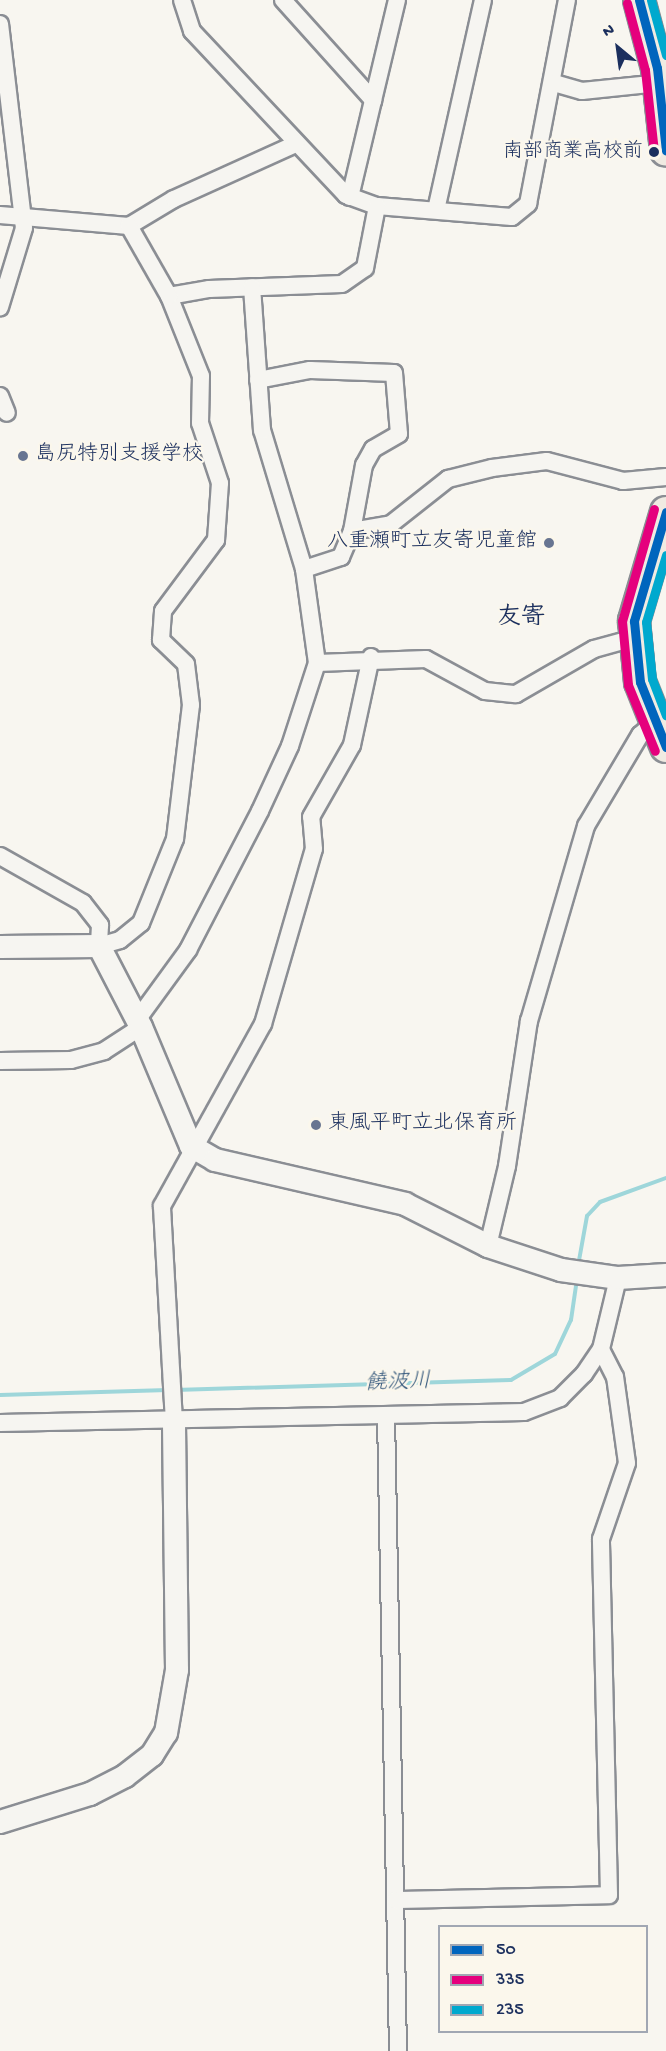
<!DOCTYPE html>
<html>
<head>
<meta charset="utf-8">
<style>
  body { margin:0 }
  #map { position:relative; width:666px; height:2051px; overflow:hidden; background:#f8f6f0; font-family:"Gochi Hand","Klee One",sans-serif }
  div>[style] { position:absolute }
  .stream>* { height:4px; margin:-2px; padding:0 2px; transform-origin:2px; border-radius:2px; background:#9ed6da }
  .roads { filter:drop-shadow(2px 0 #8b8e94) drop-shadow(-2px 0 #8b8e94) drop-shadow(0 2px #8b8e94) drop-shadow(0 -2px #8b8e94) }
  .street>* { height:16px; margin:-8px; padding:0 8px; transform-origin:8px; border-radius:8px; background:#f6f5f1 }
  .secondary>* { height:22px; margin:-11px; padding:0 11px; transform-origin:11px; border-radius:11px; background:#f6f5f1 }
  .highway>* { height:30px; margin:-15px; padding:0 15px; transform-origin:15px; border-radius:15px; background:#f0ebe2 }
  .bus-1>* { height:9px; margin:-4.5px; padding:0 4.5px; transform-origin:4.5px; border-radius:4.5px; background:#0065bd }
  .bus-2>* { height:9px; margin:-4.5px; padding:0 4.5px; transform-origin:4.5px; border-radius:4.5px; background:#e5007d }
  .bus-3>* { height:9px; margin:-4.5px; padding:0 4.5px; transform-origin:4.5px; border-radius:4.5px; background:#00a9ce }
  .dots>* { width:16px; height:16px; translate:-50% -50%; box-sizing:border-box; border:3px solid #fbf7ec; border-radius:50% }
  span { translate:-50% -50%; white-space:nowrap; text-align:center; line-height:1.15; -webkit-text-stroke:4.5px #fbf7ec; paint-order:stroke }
  .bus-label { font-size:20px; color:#1b2f5e }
  .right { translate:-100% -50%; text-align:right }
  .poi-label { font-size:21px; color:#1b2f5e }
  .left { translate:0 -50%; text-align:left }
  .water-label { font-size:22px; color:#32567b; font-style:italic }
  .quarter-label { font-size:24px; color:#1b2f5e; font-weight:700 }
  .legend { position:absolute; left:438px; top:1925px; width:210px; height:108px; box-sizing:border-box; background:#fbf7ec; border:2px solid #a1a7b3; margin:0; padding:8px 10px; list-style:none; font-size:18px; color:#1b2f5e }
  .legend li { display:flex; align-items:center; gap:12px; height:30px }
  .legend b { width:30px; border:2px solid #a1a7b3 }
  .north { position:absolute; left:588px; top:18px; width:60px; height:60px; -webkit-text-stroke:4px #fbf7ec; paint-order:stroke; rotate:331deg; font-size:16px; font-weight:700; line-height:24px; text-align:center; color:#1b2f5e }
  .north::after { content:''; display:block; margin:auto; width:21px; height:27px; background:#1b2f5e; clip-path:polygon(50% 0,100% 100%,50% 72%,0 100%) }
</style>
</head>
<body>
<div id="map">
  <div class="stream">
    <div style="left:578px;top:1266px;width:51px;rotate:-79.8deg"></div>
    <div style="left:587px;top:1216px;width:19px;rotate:-47deg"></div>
    <div style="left:600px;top:1202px;width:70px;rotate:-20deg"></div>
    <div style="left:175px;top:1390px;width:336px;rotate:-1.7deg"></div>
    <div style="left:511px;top:1380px;width:51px;rotate:-30.6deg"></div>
    <div style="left:555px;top:1354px;width:38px;rotate:-65deg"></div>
    <div style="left:571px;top:1320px;width:41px;rotate:-81.7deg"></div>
    <div style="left:0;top:1395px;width:168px;rotate:-1.7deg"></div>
  </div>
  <div class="roads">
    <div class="street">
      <div style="left:182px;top:0;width:33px;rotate:72deg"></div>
      <div style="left:192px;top:31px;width:225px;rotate:46.8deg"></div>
      <div style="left:346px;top:195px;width:33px;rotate:20deg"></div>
      <div style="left:377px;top:206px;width:135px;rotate:4.7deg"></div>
      <div style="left:512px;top:217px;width:21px;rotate:-39deg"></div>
      <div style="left:528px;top:204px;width:208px;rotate:-79.2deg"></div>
      <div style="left:283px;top:0;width:135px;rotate:48deg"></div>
      <div style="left:0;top:24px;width:205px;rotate:83.3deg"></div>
      <div style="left:24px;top:228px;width:83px;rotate:106.9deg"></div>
      <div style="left:554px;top:83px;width:29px;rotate:16deg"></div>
      <div style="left:582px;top:91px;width:77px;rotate:-5.9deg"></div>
      <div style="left:350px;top:197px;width:203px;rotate:-76.6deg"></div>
      <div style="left:436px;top:210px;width:215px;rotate:-77.4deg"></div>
      <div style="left:0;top:215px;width:129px;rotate:4.9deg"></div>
      <div style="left:129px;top:226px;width:52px;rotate:-31deg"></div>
      <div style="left:174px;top:199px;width:134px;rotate:-24.3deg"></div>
      <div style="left:169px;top:296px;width:41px;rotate:-9.9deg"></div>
      <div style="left:209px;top:289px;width:133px;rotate:-2.2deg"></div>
      <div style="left:342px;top:284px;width:28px;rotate:-35deg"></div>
      <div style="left:365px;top:268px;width:63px;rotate:-79deg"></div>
      <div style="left:258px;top:380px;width:53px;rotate:-10.9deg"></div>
      <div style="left:310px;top:370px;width:84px;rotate:2deg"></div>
      <div style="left:394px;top:373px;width:61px;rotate:85.3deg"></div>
      <div style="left:399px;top:434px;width:30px;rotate:150deg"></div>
      <div style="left:373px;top:449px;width:18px;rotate:119deg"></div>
      <div style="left:364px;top:465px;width:67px;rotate:100.3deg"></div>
      <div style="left:352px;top:531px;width:28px;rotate:113deg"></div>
      <div style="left:341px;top:557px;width:39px;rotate:162deg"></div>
      <div style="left:0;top:396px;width:18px;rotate:68deg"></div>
      <div style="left:352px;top:531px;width:40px;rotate:-10deg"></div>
      <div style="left:391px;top:524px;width:73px;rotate:-38.3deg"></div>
      <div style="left:448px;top:479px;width:45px;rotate:-14deg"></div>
      <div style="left:492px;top:468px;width:55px;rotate:-7.3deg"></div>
      <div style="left:547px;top:461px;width:79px;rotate:14.7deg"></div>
      <div style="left:623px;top:481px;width:43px;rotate:-5.3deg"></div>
      <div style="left:317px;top:663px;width:109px;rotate:-2.1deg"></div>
      <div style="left:426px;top:659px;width:67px;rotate:28.5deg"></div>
      <div style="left:485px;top:691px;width:31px;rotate:6deg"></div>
      <div style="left:516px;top:694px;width:90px;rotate:-30deg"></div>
      <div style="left:594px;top:649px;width:41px;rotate:-15.4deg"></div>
      <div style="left:0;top:856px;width:95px;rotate:29.5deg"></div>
      <div style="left:83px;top:903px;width:28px;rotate:52deg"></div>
      <div style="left:100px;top:925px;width:21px;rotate:93deg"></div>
      <div style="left:99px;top:946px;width:22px;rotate:-16deg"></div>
      <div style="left:120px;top:940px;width:27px;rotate:-39deg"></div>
      <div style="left:141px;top:923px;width:91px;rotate:-68deg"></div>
      <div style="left:175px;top:839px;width:135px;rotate:-83.2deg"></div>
      <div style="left:191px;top:705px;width:41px;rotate:-97deg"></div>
      <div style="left:186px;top:664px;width:35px;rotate:-136deg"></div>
      <div style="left:161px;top:640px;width:29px;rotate:-86deg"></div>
      <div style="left:163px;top:611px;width:89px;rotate:-53.3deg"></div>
      <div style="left:216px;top:540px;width:57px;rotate:-86deg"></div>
      <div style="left:220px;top:483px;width:63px;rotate:-108.4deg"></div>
      <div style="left:200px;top:423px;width:47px;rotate:-88.8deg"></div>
      <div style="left:201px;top:376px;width:86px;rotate:-111.8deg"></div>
      <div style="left:169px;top:296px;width:81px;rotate:-119.7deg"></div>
      <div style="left:137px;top:1020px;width:87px;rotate:-53.9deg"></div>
      <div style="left:188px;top:950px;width:157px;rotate:-62.6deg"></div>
      <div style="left:260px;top:811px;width:72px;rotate:-65.2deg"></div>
      <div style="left:290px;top:746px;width:87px;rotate:-72deg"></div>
      <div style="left:317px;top:663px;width:95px;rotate:-97.9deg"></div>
      <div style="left:304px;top:569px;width:145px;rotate:-106.8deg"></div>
      <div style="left:262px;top:430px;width:143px;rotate:-94deg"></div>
      <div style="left:0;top:1061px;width:71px;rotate:-0.8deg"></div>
      <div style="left:71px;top:1060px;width:34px;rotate:-15deg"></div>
      <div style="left:104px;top:1051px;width:44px;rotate:-33deg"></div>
      <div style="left:488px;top:1246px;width:82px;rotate:-76.6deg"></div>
      <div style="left:507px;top:1166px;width:147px;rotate:-81.4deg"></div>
      <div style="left:529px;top:1021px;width:203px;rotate:-73.7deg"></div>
      <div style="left:586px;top:826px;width:106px;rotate:-59.3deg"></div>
      <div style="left:640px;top:735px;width:20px;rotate:-41deg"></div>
      <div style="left:386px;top:1415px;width:636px;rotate:88.92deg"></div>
      <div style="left:174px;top:1422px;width:216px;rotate:-93.2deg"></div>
      <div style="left:162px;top:1206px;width:208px;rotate:-61deg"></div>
      <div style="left:263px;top:1024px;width:182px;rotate:-73.8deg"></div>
      <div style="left:314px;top:849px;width:32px;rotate:-95deg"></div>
      <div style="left:311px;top:817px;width:83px;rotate:-60.3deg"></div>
      <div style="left:352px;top:745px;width:90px;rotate:-77.8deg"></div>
      <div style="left:0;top:1423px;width:524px;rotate:-1.2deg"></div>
      <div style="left:524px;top:1412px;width:39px;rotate:-21deg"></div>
      <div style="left:560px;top:1398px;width:34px;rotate:-45deg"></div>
      <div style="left:584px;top:1374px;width:30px;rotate:-56deg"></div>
      <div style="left:601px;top:1349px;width:73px;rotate:-76.5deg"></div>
      <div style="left:396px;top:1900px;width:213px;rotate:-1.3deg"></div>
      <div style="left:609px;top:1895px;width:356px;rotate:-91.3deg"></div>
      <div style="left:601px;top:1539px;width:80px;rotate:-71.1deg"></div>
      <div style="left:627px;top:1463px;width:87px;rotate:-97.9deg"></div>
      <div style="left:615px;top:1377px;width:31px;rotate:-117deg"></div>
    </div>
    <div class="secondary">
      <div style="left:0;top:947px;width:99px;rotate:-0.6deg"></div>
      <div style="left:99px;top:946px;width:91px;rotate:62.6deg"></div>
      <div style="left:141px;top:1027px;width:129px;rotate:67.2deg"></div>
      <div style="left:191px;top:1146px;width:28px;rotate:30deg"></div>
      <div style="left:215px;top:1160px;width:195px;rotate:13deg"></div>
      <div style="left:405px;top:1204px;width:93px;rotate:26.8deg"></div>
      <div style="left:488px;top:1246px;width:77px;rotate:18.2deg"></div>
      <div style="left:561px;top:1270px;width:58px;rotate:8deg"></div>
      <div style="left:618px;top:1278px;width:48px;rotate:-3.6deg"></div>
      <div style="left:0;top:1822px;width:94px;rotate:-17.3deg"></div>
      <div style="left:90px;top:1794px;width:39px;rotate:-27deg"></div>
      <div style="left:125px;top:1776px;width:34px;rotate:-38deg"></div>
      <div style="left:152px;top:1755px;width:26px;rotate:-58deg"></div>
      <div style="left:166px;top:1733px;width:64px;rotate:-80.1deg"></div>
      <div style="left:177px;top:1670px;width:248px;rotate:-90.7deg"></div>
    </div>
    <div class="highway">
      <div style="left:639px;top:0;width:70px;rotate:75.2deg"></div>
      <div style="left:657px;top:68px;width:83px;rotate:83.8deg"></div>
      <div style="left:666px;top:512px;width:114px;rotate:106.4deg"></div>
      <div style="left:634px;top:621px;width:61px;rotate:84.4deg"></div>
      <div style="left:640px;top:682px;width:70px;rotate:68.2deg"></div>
    </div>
  </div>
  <div class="bus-1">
    <div style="left:639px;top:0;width:70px;rotate:75.2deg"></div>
    <div style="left:657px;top:68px;width:83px;rotate:83.8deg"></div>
    <div style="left:666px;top:512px;width:114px;rotate:106.4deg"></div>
    <div style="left:634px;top:621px;width:61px;rotate:84.4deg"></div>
    <div style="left:640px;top:682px;width:70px;rotate:68.2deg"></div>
  </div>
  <div class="bus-2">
    <div style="left:627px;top:3px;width:69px;rotate:75deg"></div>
    <div style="left:645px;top:70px;width:82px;rotate:83.7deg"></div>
    <div style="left:654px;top:509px;width:116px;rotate:105.9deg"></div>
    <div style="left:622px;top:621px;width:64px;rotate:84.6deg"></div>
    <div style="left:628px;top:685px;width:71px;rotate:67.8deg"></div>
  </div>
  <div class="bus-3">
    <div style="left:651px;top:0;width:57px;rotate:74.7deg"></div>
    <div style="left:666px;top:555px;width:70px;rotate:106.6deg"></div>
    <div style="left:646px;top:622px;width:57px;rotate:84deg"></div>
    <div style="left:652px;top:679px;width:39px;rotate:69deg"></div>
  </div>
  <div class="dots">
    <div style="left:654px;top:152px;background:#1b2f5e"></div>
    <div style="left:23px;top:456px;background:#687591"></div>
    <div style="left:549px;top:543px;background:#687591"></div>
    <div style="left:316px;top:1125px;background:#687591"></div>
  </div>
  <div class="bus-label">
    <span class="right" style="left:643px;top:152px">南部商業高校前</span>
  </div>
  <div class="poi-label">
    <span class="left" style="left:35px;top:456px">島尻特別支援学校</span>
    <span class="right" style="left:537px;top:543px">八重瀬町立友寄児童館</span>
    <span class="left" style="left:328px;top:1125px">東風平町立北保育所</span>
  </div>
  <div class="water-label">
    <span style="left:398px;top:1384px;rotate:-2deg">饒波川</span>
  </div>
  <div class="quarter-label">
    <span style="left:521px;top:619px">友寄</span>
  </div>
  <ul class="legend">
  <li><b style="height:8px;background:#0065bd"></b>50</li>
  <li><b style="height:8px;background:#e5007d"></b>335</li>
  <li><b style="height:8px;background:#00a9ce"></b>235</li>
  </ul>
  <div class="north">N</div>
</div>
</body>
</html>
